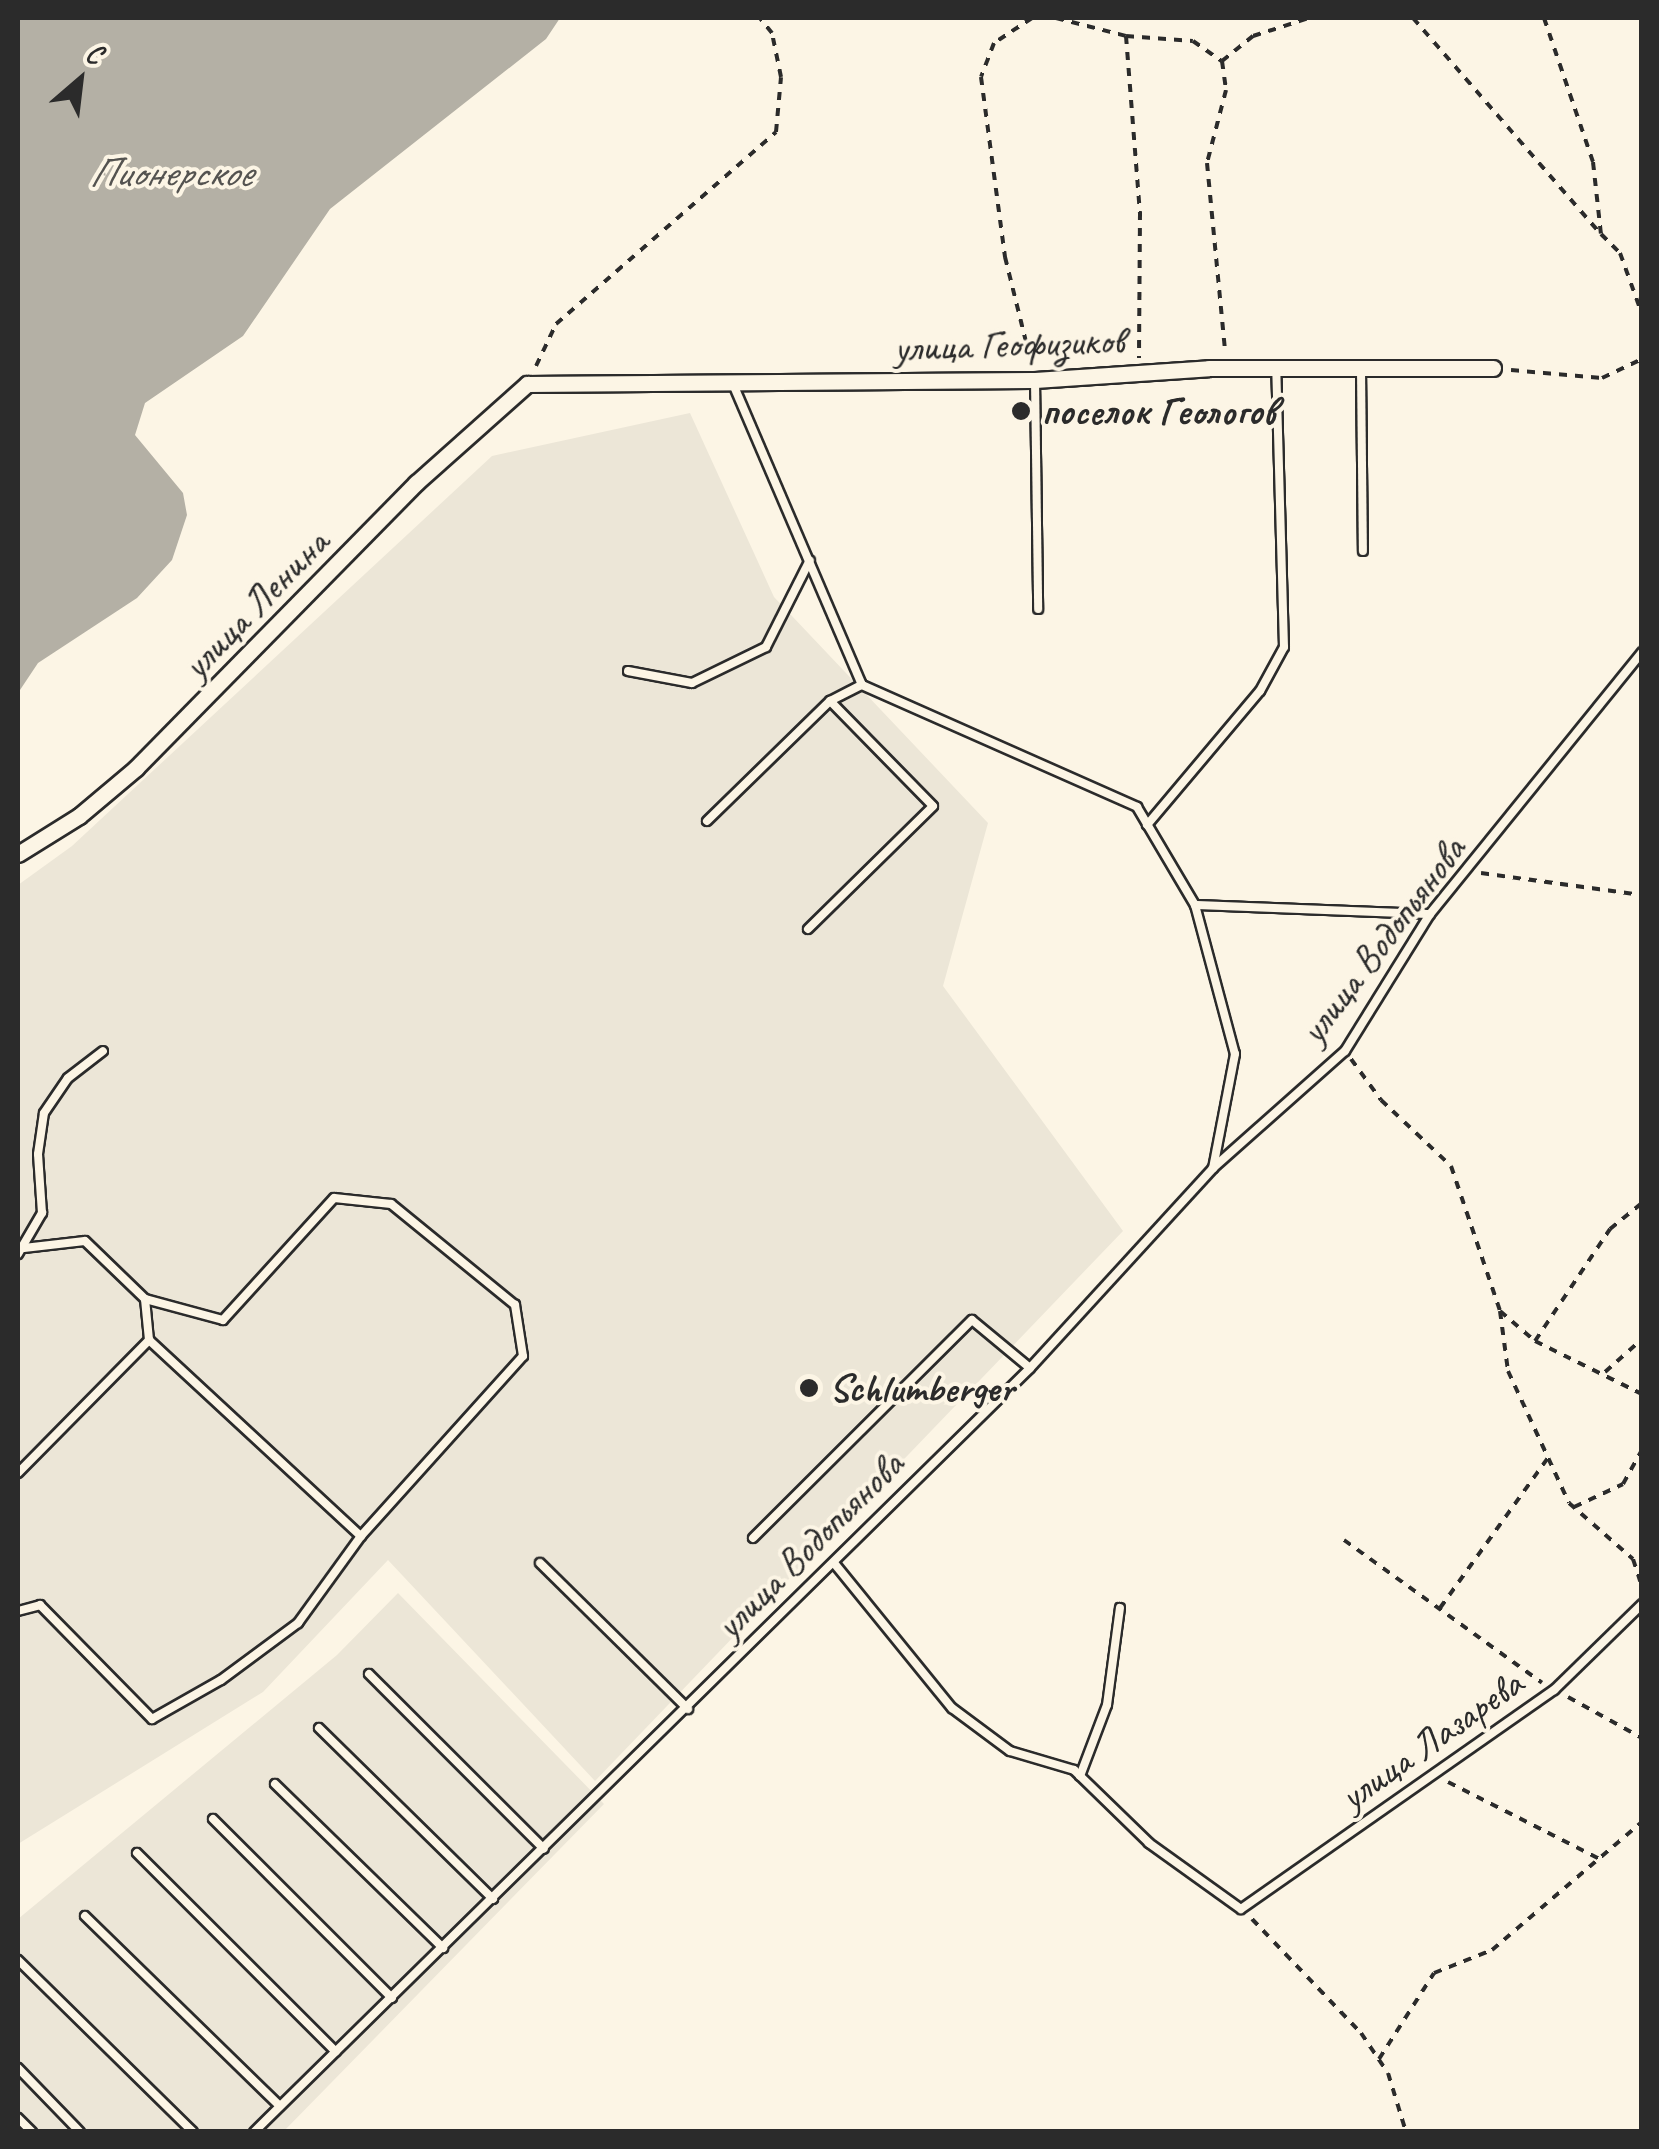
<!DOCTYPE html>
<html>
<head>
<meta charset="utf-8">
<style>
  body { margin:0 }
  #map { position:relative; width:1659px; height:2149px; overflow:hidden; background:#fcf5e5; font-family:Caveat,sans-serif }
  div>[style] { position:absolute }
  .built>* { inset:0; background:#ece6d7 }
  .water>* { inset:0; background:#b4b0a5 }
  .path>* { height:4px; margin-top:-2px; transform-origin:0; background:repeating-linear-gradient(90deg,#2b2b2b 0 8px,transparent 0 16px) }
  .roads { filter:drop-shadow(2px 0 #2b2b2b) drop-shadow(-2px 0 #2b2b2b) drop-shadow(0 2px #2b2b2b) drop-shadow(0 -2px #2b2b2b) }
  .service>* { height:8px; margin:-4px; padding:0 4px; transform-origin:4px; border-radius:4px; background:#fcf5e5 }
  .minor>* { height:15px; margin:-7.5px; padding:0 7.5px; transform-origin:7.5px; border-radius:7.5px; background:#fcf5e5 }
  .dots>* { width:28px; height:28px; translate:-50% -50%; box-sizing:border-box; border:5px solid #fcf5e5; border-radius:50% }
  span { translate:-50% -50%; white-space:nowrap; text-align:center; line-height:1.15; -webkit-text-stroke:8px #fcf5e5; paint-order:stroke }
  .street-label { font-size:40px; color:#2b2b2b }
  .poi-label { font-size:40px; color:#2b2b2b; font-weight:700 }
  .left { translate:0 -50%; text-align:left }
  .water-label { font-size:42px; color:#545350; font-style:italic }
  .frame { position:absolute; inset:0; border:20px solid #2b2b2b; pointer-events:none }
  .north { position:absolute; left:30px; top:30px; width:100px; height:100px; -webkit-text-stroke:8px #fcf5e5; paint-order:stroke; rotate:28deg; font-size:28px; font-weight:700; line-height:40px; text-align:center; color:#2b2b2b }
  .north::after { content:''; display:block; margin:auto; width:35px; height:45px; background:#2b2b2b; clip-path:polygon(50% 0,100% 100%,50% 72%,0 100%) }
</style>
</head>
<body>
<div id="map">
  <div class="built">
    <div style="clip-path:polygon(690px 413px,774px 597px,988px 823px,943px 986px,1123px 1231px,595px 1781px,388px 1560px,263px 1692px,18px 1844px,18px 885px,72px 846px,492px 456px)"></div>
    <div style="clip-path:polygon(398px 1593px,604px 1804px,284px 2131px,18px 2132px,18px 1919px,337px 1655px)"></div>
  </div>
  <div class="water">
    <div style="clip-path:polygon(18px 18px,560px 18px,546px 39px,330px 209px,243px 336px,145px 403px,135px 435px,183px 493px,187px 515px,172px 560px,137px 598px,38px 663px,18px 693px)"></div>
  </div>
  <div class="path">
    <div style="left:1032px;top:18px;width:45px;rotate:146.7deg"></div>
    <div style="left:994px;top:43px;width:36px;rotate:111deg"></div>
    <div style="left:981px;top:77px;width:182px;rotate:82.4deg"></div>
    <div style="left:1005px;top:257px;width:112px;rotate:76.1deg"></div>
    <div style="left:1056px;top:18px;width:72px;rotate:14.4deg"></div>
    <div style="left:1126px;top:36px;width:177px;rotate:85.5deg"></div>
    <div style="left:1140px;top:212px;width:146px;rotate:90.4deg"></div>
    <div style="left:1413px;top:18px;width:286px;rotate:49deg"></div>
    <div style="left:1544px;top:18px;width:152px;rotate:71.2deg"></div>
    <div style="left:1593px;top:162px;width:72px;rotate:83.7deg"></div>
    <div style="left:1601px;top:234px;width:27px;rotate:45deg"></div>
    <div style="left:1620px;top:253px;width:65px;rotate:70.2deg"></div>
    <div style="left:1126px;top:36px;width:67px;rotate:4.3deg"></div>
    <div style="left:1193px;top:41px;width:35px;rotate:35deg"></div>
    <div style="left:1222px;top:61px;width:29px;rotate:82deg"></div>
    <div style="left:1226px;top:90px;width:75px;rotate:104.6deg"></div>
    <div style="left:1207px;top:163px;width:188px;rotate:84.5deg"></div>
    <div style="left:1222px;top:61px;width:40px;rotate:-39deg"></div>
    <div style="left:1253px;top:36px;width:59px;rotate:-17.8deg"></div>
    <div style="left:536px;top:366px;width:47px;rotate:-64.5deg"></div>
    <div style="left:556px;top:324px;width:292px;rotate:-41.1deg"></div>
    <div style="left:776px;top:132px;width:55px;rotate:-84.8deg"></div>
    <div style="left:781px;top:77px;width:45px;rotate:-101.6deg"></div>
    <div style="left:772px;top:33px;width:19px;rotate:-129deg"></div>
    <div style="left:1511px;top:370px;width:91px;rotate:5deg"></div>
    <div style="left:1602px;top:378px;width:44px;rotate:-25.4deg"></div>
    <div style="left:1481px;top:873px;width:162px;rotate:7.8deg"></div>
    <div style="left:1351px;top:1059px;width:51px;rotate:53.8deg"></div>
    <div style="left:1381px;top:1100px;width:96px;rotate:43.3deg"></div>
    <div style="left:1451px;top:1166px;width:153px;rotate:71.3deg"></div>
    <div style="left:1500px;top:1311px;width:46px;rotate:40.6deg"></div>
    <div style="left:1535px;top:1341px;width:119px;rotate:26.4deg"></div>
    <div style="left:1500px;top:1311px;width:61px;rotate:82.4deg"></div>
    <div style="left:1508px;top:1371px;width:145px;rotate:65.2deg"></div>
    <div style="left:1569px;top:1503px;width:85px;rotate:41.2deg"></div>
    <div style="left:1633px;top:1559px;width:29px;rotate:72deg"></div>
    <div style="left:1535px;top:1341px;width:135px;rotate:-56.2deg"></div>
    <div style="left:1610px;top:1229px;width:41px;rotate:-39.1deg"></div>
    <div style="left:1605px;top:1372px;width:50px;rotate:-41.7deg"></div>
    <div style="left:1574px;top:1507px;width:54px;rotate:-25.1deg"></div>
    <div style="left:1623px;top:1484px;width:39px;rotate:-61deg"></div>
    <div style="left:1344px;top:1540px;width:244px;rotate:35.8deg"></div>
    <div style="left:1440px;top:1608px;width:188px;rotate:-54.3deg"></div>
    <div style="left:1568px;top:1697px;width:85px;rotate:29deg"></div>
    <div style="left:1448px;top:1782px;width:170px;rotate:26.9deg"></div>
    <div style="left:1252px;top:1919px;width:158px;rotate:46.3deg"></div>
    <div style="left:1361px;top:2033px;width:48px;rotate:56deg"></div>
    <div style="left:1388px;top:2073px;width:62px;rotate:73deg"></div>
    <div style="left:1379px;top:2059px;width:102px;rotate:-57.4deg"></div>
    <div style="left:1434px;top:1973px;width:62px;rotate:-21.6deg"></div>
    <div style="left:1492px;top:1950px;width:197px;rotate:-40.5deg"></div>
  </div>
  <div class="roads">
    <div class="service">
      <div style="left:1361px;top:369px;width:182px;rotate:89.4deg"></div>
      <div style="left:1035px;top:380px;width:229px;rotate:89.2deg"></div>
      <div style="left:733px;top:384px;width:327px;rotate:66.8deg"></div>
      <div style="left:628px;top:671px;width:65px;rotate:10.6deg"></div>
      <div style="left:692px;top:683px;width:82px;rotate:-25.9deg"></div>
      <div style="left:766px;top:647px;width:97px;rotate:-63.2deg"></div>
      <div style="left:862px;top:685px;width:301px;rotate:23.9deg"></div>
      <div style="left:1137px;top:807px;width:114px;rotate:59.4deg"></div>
      <div style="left:1195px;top:905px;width:154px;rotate:75deg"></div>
      <div style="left:1235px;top:1054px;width:116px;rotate:100.9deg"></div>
      <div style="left:707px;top:821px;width:172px;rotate:-44.3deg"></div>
      <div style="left:1147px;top:825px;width:175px;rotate:-49.9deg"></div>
      <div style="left:1260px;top:691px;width:50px;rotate:-61.4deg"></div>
      <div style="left:1284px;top:647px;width:278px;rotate:-91.6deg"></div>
      <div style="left:1195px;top:905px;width:235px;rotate:2.2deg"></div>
      <div style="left:808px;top:929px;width:175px;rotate:-44.5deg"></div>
      <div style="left:933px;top:806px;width:147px;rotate:-134.4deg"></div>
      <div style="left:830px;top:701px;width:36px;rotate:-27deg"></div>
      <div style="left:24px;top:1248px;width:61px;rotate:-6.5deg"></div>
      <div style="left:85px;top:1241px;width:83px;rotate:44deg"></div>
      <div style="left:145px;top:1299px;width:41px;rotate:84.4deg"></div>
      <div style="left:149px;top:1340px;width:289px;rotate:42.8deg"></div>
      <div style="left:18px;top:1254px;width:48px;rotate:-59.7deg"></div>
      <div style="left:42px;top:1213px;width:59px;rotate:-93.9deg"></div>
      <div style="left:38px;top:1154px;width:41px;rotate:-81.7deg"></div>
      <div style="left:44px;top:1113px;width:42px;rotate:-55.6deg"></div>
      <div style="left:68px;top:1078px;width:44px;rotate:-37.6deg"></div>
      <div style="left:18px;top:1473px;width:187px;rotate:-45.4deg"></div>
      <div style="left:753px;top:1538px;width:309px;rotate:-44.9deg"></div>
      <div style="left:972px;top:1320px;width:75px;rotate:39.6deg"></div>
      <div style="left:540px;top:1563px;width:208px;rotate:44.6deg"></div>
      <div style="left:834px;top:1563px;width:187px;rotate:50.9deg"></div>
      <div style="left:952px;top:1708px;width:72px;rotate:36.6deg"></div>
      <div style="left:1010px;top:1751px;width:67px;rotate:16.5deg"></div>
      <div style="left:1074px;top:1770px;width:105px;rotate:44.2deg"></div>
      <div style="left:1149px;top:1843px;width:113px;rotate:35.7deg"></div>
      <div style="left:1241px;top:1909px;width:382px;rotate:-35deg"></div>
      <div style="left:1554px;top:1690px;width:123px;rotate:-44.3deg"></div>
      <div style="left:18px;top:1611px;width:23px;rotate:-15deg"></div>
      <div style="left:40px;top:1605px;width:160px;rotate:45.5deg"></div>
      <div style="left:152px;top:1719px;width:79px;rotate:-29.5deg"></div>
      <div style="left:221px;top:1680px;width:96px;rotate:-36.5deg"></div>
      <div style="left:298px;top:1623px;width:107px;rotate:-54.1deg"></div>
      <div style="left:361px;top:1536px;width:242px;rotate:-48deg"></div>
      <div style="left:523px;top:1356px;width:52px;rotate:-98.9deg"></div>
      <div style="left:515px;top:1305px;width:160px;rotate:-140.8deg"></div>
      <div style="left:391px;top:1204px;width:57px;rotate:-174deg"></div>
      <div style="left:334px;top:1198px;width:165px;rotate:132.3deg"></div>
      <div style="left:223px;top:1320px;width:81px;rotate:-164.9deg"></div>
      <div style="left:369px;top:1674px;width:247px;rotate:45deg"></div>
      <div style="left:319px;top:1728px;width:244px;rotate:44.5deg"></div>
      <div style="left:1080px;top:1776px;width:76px;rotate:-69.2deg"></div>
      <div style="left:1107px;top:1705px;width:98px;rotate:-82.4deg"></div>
      <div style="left:275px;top:1784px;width:235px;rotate:44.3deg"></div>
      <div style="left:213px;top:1819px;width:253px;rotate:45deg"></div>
      <div style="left:137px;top:1853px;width:281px;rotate:45deg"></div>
      <div style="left:85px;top:1916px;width:272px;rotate:44.3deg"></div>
      <div style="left:18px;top:1960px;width:245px;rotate:44.5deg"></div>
      <div style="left:18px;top:2068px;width:89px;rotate:45.9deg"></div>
      <div style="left:18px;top:2118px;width:20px;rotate:45deg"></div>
      <div style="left:254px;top:2132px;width:1089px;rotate:-44.55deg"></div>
      <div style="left:1030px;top:1368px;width:271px;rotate:-47.5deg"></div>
      <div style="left:1213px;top:1168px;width:176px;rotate:-41.6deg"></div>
      <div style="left:1345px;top:1051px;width:161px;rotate:-58.2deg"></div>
      <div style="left:1430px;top:914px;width:337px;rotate:-51deg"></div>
    </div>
    <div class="minor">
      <div style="left:18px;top:854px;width:72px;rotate:-31.9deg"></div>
      <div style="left:79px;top:816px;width:75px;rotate:-40.1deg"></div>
      <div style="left:136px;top:768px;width:400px;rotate:-45.5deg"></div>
      <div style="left:416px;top:483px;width:149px;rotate:-41.7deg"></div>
      <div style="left:527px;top:384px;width:508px;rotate:-0.45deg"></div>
      <div style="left:1035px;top:380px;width:174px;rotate:-3.9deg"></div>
      <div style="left:1209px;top:368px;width:284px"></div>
    </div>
  </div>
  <div class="dots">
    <div style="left:1021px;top:411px;background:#2b2b2b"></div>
    <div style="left:809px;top:1388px;background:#2b2b2b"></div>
  </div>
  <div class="street-label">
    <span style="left:1009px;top:344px;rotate:-2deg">улица Геофизиков</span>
    <span style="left:255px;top:604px;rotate:-46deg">улица Ленина</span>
    <span style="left:1382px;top:940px;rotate:-53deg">улица Водопьянова</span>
    <span style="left:809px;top:1545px;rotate:-45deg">улица Водопьянова</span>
    <span style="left:1431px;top:1740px;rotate:-35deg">улица Лазарева</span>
  </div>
  <div class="poi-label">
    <span class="left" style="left:1041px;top:411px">поселок Геологов</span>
    <span class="left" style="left:829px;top:1388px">Schlumberger</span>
  </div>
  <div class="water-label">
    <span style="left:170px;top:173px">Пионерское</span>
  </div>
  <div class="frame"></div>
  <div class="north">С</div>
</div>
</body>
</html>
